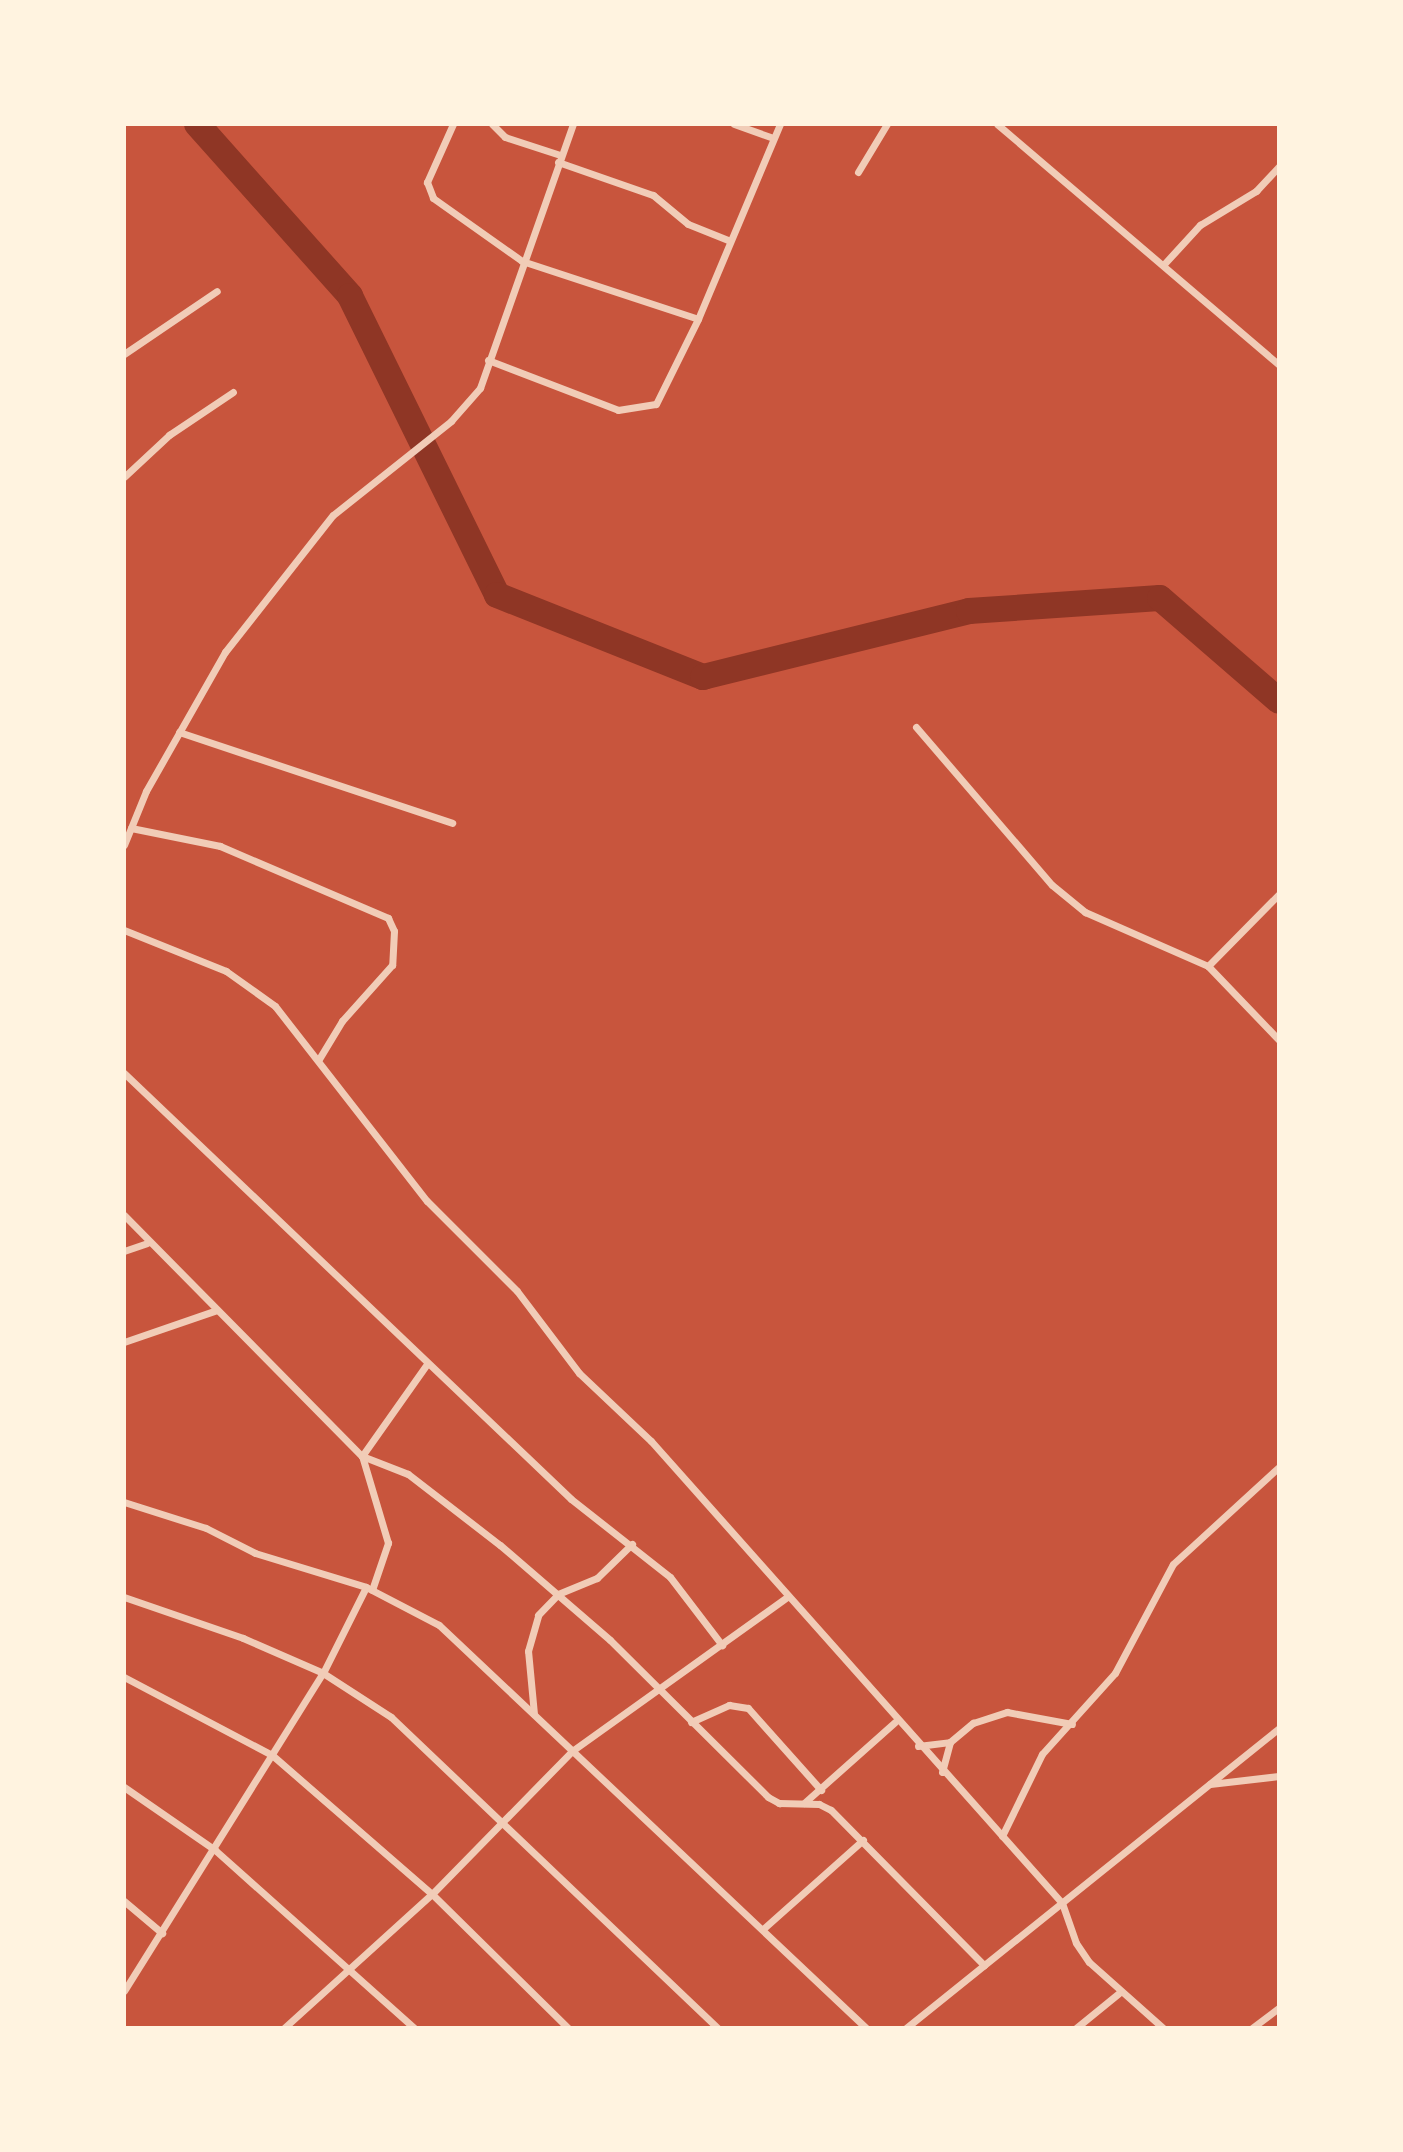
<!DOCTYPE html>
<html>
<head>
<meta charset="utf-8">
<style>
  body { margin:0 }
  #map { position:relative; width:1403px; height:2152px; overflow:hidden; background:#c8553d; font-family:"Varela Round",sans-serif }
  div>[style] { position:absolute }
  .river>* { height:26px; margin:-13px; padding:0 13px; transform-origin:13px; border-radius:13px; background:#8f3625 }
  .minor>* { height:7px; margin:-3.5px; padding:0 3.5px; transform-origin:3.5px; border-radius:3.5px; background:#f1ccb7 }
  span { translate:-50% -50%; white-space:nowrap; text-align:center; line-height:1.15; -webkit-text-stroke:6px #fff3e0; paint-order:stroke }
  .frame { position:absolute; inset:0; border:126px solid #fff3e0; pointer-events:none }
</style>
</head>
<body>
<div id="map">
  <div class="river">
    <div style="left:197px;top:124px;width:230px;rotate:48.3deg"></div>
    <div style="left:350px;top:296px;width:333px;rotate:63.8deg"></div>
    <div style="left:497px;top:595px;width:222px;rotate:21.7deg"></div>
    <div style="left:703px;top:677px;width:274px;rotate:-13.9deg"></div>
    <div style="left:969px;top:611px;width:191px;rotate:-3.9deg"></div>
    <div style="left:1160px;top:598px;width:157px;rotate:40.9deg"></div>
  </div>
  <div class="minor">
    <div style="left:453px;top:124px;width:64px;rotate:114.1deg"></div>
    <div style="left:427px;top:182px;width:17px;rotate:69deg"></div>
    <div style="left:433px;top:198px;width:109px;rotate:35.3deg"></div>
    <div style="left:522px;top:261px;width:185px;rotate:18.2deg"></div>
    <div style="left:492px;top:124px;width:18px;rotate:45deg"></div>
    <div style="left:505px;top:137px;width:58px;rotate:18.1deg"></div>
    <div style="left:734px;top:124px;width:41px;rotate:19.7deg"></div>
    <div style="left:997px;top:124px;width:371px;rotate:40.5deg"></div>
    <div style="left:558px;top:162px;width:101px;rotate:19.2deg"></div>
    <div style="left:653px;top:195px;width:45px;rotate:39.6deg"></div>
    <div style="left:688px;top:224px;width:43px;rotate:21.8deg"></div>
    <div style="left:858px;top:172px;width:56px;rotate:-58.9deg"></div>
    <div style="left:1165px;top:263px;width:52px;rotate:-47.4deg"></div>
    <div style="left:1200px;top:225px;width:66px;rotate:-31.3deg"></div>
    <div style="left:1256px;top:191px;width:34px;rotate:-47deg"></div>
    <div style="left:124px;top:354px;width:112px;rotate:-34.1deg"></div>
    <div style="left:488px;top:360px;width:139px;rotate:21deg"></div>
    <div style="left:618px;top:410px;width:38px;rotate:-9deg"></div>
    <div style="left:656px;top:404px;width:95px;rotate:-63.7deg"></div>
    <div style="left:698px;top:319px;width:212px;rotate:-67.2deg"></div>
    <div style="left:124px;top:477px;width:62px;rotate:-43deg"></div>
    <div style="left:169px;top:435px;width:77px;rotate:-33.9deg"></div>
    <div style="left:916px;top:727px;width:208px;rotate:49.3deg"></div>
    <div style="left:1052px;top:885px;width:43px;rotate:39.3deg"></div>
    <div style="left:1085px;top:912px;width:134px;rotate:23.7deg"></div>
    <div style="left:1208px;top:966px;width:103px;rotate:46.2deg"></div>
    <div style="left:179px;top:732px;width:288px;rotate:18.4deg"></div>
    <div style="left:131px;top:828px;width:91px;rotate:11.4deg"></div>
    <div style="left:220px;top:846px;width:183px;rotate:23.2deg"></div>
    <div style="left:388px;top:918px;width:14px;rotate:65deg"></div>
    <div style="left:394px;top:931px;width:34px;rotate:93deg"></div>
    <div style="left:392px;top:965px;width:75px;rotate:131.8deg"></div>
    <div style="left:342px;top:1021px;width:44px;rotate:121.2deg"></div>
    <div style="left:124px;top:845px;width:58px;rotate:-67.8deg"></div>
    <div style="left:146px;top:791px;width:160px;rotate:-60.4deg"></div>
    <div style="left:225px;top:652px;width:174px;rotate:-51.8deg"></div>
    <div style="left:333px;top:515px;width:151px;rotate:-38.5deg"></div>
    <div style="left:451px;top:421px;width:44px;rotate:-48.7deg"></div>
    <div style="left:480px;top:388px;width:280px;rotate:-70.6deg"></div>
    <div style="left:124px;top:930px;width:110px;rotate:21.9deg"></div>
    <div style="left:226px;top:971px;width:60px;rotate:35.5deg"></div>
    <div style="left:275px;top:1006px;width:247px;rotate:52.1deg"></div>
    <div style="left:427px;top:1201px;width:127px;rotate:45deg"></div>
    <div style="left:517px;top:1291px;width:103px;rotate:52.9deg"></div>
    <div style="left:579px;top:1373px;width:99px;rotate:43.4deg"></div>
    <div style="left:651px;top:1441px;width:618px;rotate:48.34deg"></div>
    <div style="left:1062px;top:1903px;width:42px;rotate:70.7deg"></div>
    <div style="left:1076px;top:1943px;width:23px;rotate:56deg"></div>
    <div style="left:1089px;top:1962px;width:99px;rotate:41.7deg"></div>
    <div style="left:1208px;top:966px;width:101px;rotate:-45.4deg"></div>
    <div style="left:124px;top:1073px;width:617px;rotate:43.62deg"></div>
    <div style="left:571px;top:1499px;width:126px;rotate:38.2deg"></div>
    <div style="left:670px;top:1577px;width:86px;rotate:52.6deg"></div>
    <div style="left:124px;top:1215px;width:339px;rotate:45.4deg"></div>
    <div style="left:362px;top:1456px;width:49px;rotate:21.4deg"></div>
    <div style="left:408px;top:1474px;width:116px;rotate:37.7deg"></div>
    <div style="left:500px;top:1545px;width:145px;rotate:40.8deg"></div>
    <div style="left:610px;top:1640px;width:223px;rotate:44.8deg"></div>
    <div style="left:768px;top:1797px;width:13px;rotate:29deg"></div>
    <div style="left:779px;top:1803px;width:40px;rotate:1.4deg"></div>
    <div style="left:819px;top:1804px;width:13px;rotate:27deg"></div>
    <div style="left:831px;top:1810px;width:218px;rotate:45.4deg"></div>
    <div style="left:124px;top:1251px;width:24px;rotate:-19deg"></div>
    <div style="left:124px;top:1342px;width:98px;rotate:-19deg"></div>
    <div style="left:124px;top:1502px;width:86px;rotate:17.6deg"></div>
    <div style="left:206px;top:1528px;width:55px;rotate:27deg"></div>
    <div style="left:255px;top:1553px;width:116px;rotate:17deg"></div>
    <div style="left:366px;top:1587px;width:82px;rotate:27.5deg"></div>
    <div style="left:439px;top:1625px;width:587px;rotate:43.34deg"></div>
    <div style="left:372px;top:1590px;width:50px;rotate:-71.2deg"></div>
    <div style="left:388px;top:1543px;width:91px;rotate:-106.6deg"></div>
    <div style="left:362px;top:1456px;width:113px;rotate:-54.8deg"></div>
    <div style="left:124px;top:1597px;width:126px;rotate:19deg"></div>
    <div style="left:243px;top:1638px;width:87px;rotate:23.6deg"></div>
    <div style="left:323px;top:1673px;width:81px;rotate:32.9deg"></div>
    <div style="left:391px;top:1717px;width:451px;rotate:43.6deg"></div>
    <div style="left:124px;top:1677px;width:167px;rotate:27.8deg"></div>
    <div style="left:272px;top:1755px;width:212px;rotate:41deg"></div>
    <div style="left:432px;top:1894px;width:191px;rotate:44.6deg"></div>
    <div style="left:534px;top:1714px;width:63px;rotate:-95.4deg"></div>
    <div style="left:528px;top:1651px;width:37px;rotate:-74deg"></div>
    <div style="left:538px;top:1615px;width:29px;rotate:-46deg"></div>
    <div style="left:558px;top:1594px;width:42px;rotate:-22.3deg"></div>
    <div style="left:597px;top:1578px;width:49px;rotate:-44.2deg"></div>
    <div style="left:691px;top:1722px;width:42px;rotate:-24.1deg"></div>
    <div style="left:729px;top:1705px;width:19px;rotate:9deg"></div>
    <div style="left:748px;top:1708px;width:110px;rotate:48.3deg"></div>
    <div style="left:918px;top:1746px;width:32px;rotate:-7deg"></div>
    <div style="left:950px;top:1742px;width:30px;rotate:-40deg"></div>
    <div style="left:973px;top:1723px;width:36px;rotate:-18deg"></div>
    <div style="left:1007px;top:1712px;width:66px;rotate:10.5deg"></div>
    <div style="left:942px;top:1772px;width:31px;rotate:-75deg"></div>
    <div style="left:1210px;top:1784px;width:69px;rotate:-6.6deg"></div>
    <div style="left:124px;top:1787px;width:111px;rotate:34.7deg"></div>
    <div style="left:215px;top:1850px;width:267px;rotate:41.8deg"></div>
    <div style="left:804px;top:1803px;width:122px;rotate:-41.7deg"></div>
    <div style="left:1002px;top:1836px;width:91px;rotate:-64deg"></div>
    <div style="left:1042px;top:1754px;width:109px;rotate:-48deg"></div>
    <div style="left:1115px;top:1673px;width:123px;rotate:-62deg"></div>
    <div style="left:1173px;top:1564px;width:144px;rotate:-42.5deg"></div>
    <div style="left:124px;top:1901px;width:50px;rotate:40.1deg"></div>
    <div style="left:763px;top:1929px;width:134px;rotate:-41.7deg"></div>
    <div style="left:124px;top:1991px;width:375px;rotate:-58deg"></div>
    <div style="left:323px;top:1673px;width:96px;rotate:-63.4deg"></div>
    <div style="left:284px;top:2028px;width:200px;rotate:-42.2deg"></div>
    <div style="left:432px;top:1894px;width:200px;rotate:-45.6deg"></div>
    <div style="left:572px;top:1751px;width:263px;rotate:-35.6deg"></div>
    <div style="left:906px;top:2028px;width:479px;rotate:-38.8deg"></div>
    <div style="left:1076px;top:2028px;width:55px;rotate:-39.1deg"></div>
    <div style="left:1252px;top:2028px;width:34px;rotate:-37deg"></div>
  </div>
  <div class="frame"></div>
</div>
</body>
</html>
